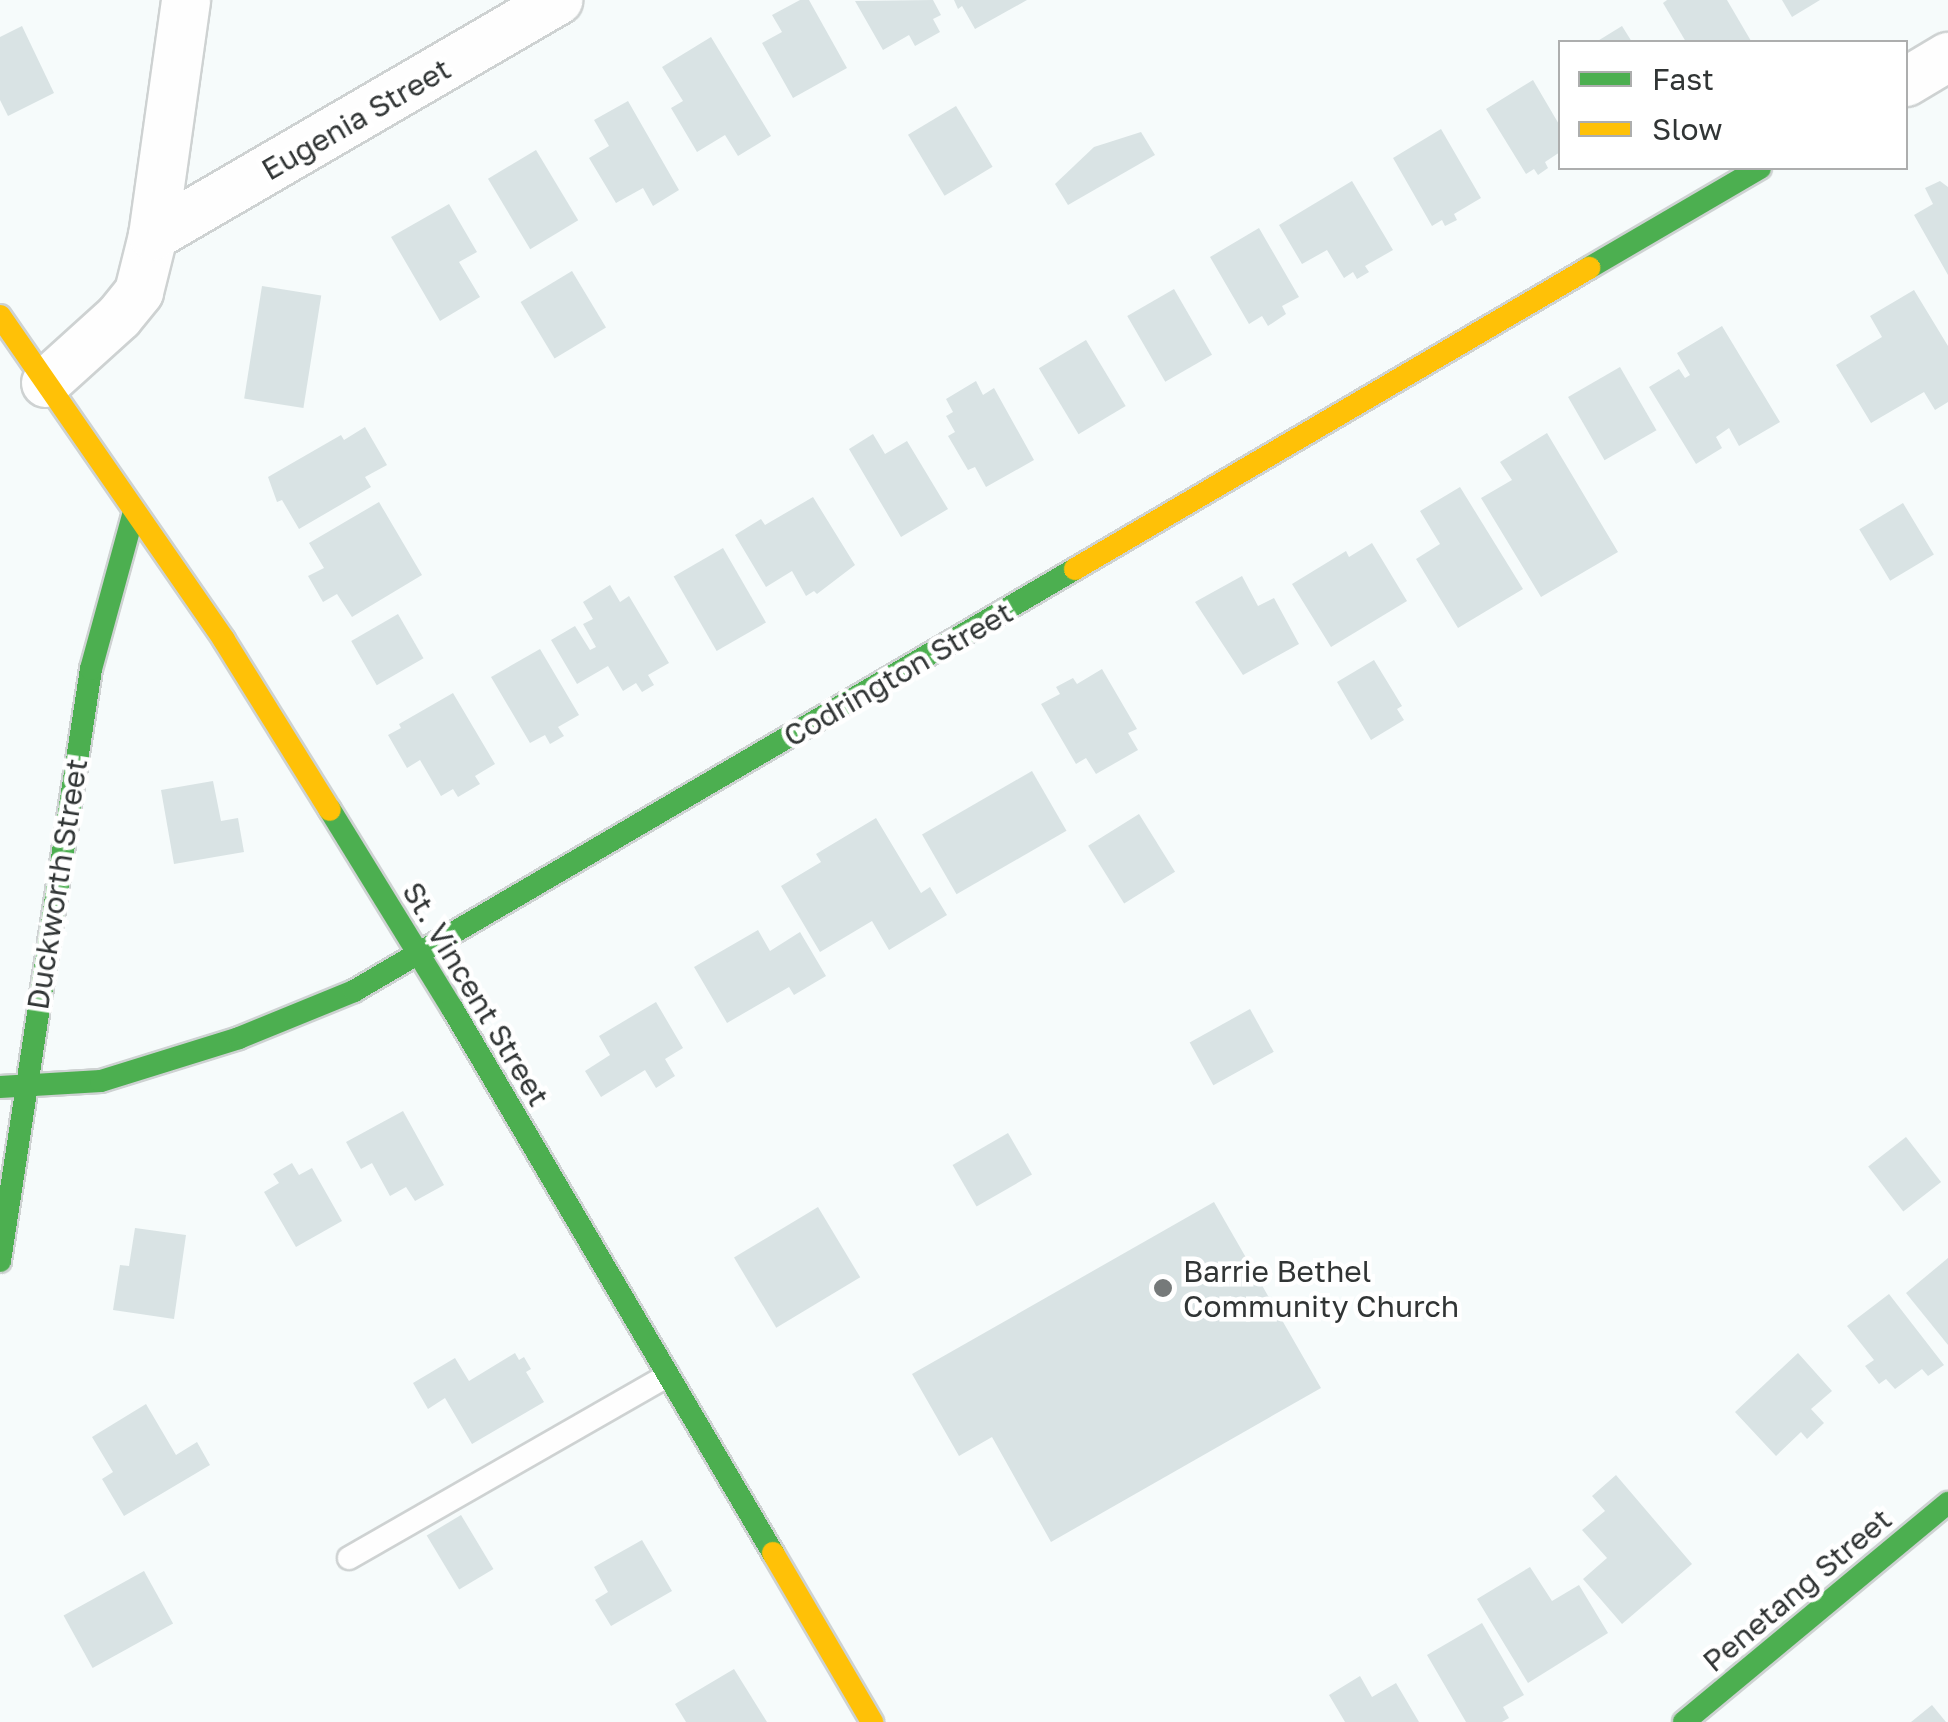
<!DOCTYPE html>
<html>
<head>
<meta charset="utf-8">
<style>
  body { margin:0 }
  #map { position:relative; width:1948px; height:1722px; overflow:hidden; background:#f6fbfb; font-family:"Golos Text",sans-serif }
  div>[style] { position:absolute }
  .building>* { inset:0; background:#d9e3e4; transform-origin:0 0 }
  .roads { filter:drop-shadow(2px 0 #ced2d2) drop-shadow(-2px 0 #ced2d2) drop-shadow(0 2px #ced2d2) drop-shadow(0 -2px #ced2d2) }
  .lane>* { height:22px; margin:-11px; padding:0 11px; transform-origin:11px; border-radius:11px; background:#fefefe }
  .street>* { height:48px; margin:-24px; padding:0 24px; transform-origin:24px; border-radius:24px; background:#fefefe }
  .fast>* { height:22px; margin:-11px; padding:0 11px; transform-origin:11px; border-radius:11px; background:#4caf50 }
  .slow>* { height:22px; margin:-11px; padding:0 11px; transform-origin:11px; border-radius:11px; background:#ffc107 }
  .dots>* { width:28px; height:28px; translate:-50% -50%; box-sizing:border-box; border:5px solid #fff; border-radius:50% }
  span { translate:-50% -50%; white-space:nowrap; text-align:center; line-height:1.15; -webkit-text-stroke:9px #fff; paint-order:stroke }
  .street-label { font-size:30px; color:#313535 }
  .poi-label { font-size:30px; color:#313535 }
  .left { translate:0 -50%; text-align:left }
  .legend { position:absolute; left:1558px; top:40px; width:350px; height:130px; box-sizing:border-box; background:#fff; border:2px solid #adaeae; margin:0; padding:12px 18px; list-style:none; font-size:30px; color:#313535 }
  .legend li { display:flex; align-items:center; gap:20px; height:50px }
  .legend b { width:50px; border:2px solid #adaeae }
</style>
</head>
<body>
<div id="map">
  <div class="building">
    <div style="clip-path:polygon(800px 0,809px 0,847px 68px,793px 98px,762px 43px,782px 32px,772px 15px)"></div>
    <div style="clip-path:polygon(933px 0,941px 15px,933px 19px,940px 32px,915px 46px,909px 35px,883px 50px,855px 1px)"></div>
    <div style="clip-path:polygon(954px 0,1027px 0,975px 29px,962px 6px,958px 9px)"></div>
    <div style="clip-path:polygon(1667px 0,1727px 0,1751px 41px,1686px 42px,1663px 3px)"></div>
    <div style="clip-path:polygon(1782px 0,1820px 0,1792px 17px)"></div>
    <div style="clip-path:polygon(22px 26px,54px 93px,8px 116px,0 100px,0 37px)"></div>
    <div style="clip-path:polygon(1622px 26px,1632px 42px,1596px 42px)"></div>
    <div style="clip-path:polygon(711px 37px,771px 136px,738px 156px,725px 135px,697px 152px,671px 108px,683px 101px,662px 67px)"></div>
    <div style="clip-path:polygon(1533px 80px,1560px 126px,1560px 152px,1545px 162px,1548px 168px,1538px 175px,1534px 169px,1526px 174px,1486px 109px)"></div>
    <div style="clip-path:polygon(628px 101px,679px 190px,653px 206px,643px 188px,616px 203px,589px 158px,609px 146px,594px 120px)"></div>
    <div style="left:956px;top:106px;width:71px;height:56px;rotate:59deg"></div>
    <div style="clip-path:polygon(1441px 129px,1481px 198px,1454px 214px,1457px 220px,1445px 226px,1442px 220px,1432px 226px,1393px 158px)"></div>
    <div style="clip-path:polygon(1141px 132px,1155px 155px,1068px 205px,1055px 184px,1094px 147px)"></div>
    <div style="left:536px;top:150px;width:82px;height:56px;rotate:59deg"></div>
    <div style="clip-path:polygon(1352px 181px,1393px 250px,1365px 266px,1369px 272px,1357px 279px,1353px 272px,1344px 278px,1327px 250px,1302px 264px,1279px 225px)"></div>
    <div style="clip-path:polygon(1940px 181px,1948px 187px,1948px 275px,1914px 215px,1933px 204px,1925px 188px)"></div>
    <div style="clip-path:polygon(449px 204px,477px 252px,459px 262px,480px 297px,440px 321px,391px 237px)"></div>
    <div style="clip-path:polygon(1259px 228px,1299px 297px,1282px 306px,1286px 314px,1268px 326px,1262px 316px,1249px 324px,1210px 257px)"></div>
    <div style="left:572px;top:271px;width:66px;height:60px;rotate:59deg"></div>
    <div style="left:262px;top:286px;width:60px;height:114px;rotate:9deg"></div>
    <div style="left:1174px;top:289px;width:76px;height:54px;rotate:60deg"></div>
    <div style="clip-path:polygon(1914px 290px,1948px 346px,1948px 402px,1935px 410px,1924px 392px,1871px 423px,1836px 365px,1882px 337px,1870px 316px)"></div>
    <div style="clip-path:polygon(1722px 326px,1780px 422px,1739px 446px,1729px 428px,1716px 437px,1722px 448px,1696px 464px,1649px 387px,1679px 369px,1685px 378px,1690px 375px,1677px 353px)"></div>
    <div style="left:1086px;top:340px;width:77px;height:55px;rotate:59deg"></div>
    <div style="left:1620px;top:367px;width:73px;height:60px;rotate:60deg"></div>
    <div style="clip-path:polygon(976px 381px,983px 395px,994px 388px,1034px 460px,986px 487px,975px 467px,968px 470px,948px 436px,955px 432px,946px 416px,953px 412px,946px 399px)"></div>
    <div style="clip-path:polygon(365px 427px,387px 465px,365px 477px,371px 487px,299px 529px,282px 500px,277px 502px,268px 477px,341px 435px,344px 440px)"></div>
    <div style="clip-path:polygon(1547px 433px,1618px 552px,1541px 597px,1481px 498px,1512px 480px,1500px 462px)"></div>
    <div style="clip-path:polygon(873px 434px,885px 454px,907px 441px,948px 509px,901px 537px,849px 449px)"></div>
    <div style="clip-path:polygon(1460px 487px,1523px 589px,1458px 628px,1416px 559px,1440px 544px,1420px 511px)"></div>
    <div style="clip-path:polygon(813px 497px,855px 565px,817px 594px,814px 591px,806px 596px,792px 571px,766px 587px,735px 535px,761px 519px,765px 525px)"></div>
    <div style="clip-path:polygon(379px 502px,422px 575px,352px 617px,337px 594px,323px 602px,308px 576px,324px 568px,309px 543px)"></div>
    <div style="left:1903px;top:503px;width:60px;height:51px;rotate:59deg"></div>
    <div style="clip-path:polygon(1372px 543px,1407px 601px,1331px 647px,1292px 584px,1346px 551px,1349px 557px)"></div>
    <div style="left:723px;top:548px;width:86px;height:57px;rotate:60deg"></div>
    <div style="clip-path:polygon(1242px 576px,1258px 606px,1274px 598px,1299px 644px,1243px 675px,1195px 602px)"></div>
    <div style="clip-path:polygon(610px 585px,620px 602px,629px 596px,669px 663px,648px 675px,654px 685px,642px 692px,636px 683px,623px 691px,608px 666px,577px 684px,551px 640px,575px 626px,590px 650px,596px 647px,583px 624px,593px 619px,583px 602px)"></div>
    <div style="left:398px;top:614px;width:51px;height:54px;rotate:60deg"></div>
    <div style="clip-path:polygon(540px 649px,579px 715px,558px 727px,564px 736px,550px 744px,545px 735px,530px 743px,491px 677px)"></div>
    <div style="clip-path:polygon(1374px 660px,1402px 706px,1397px 709px,1404px 720px,1371px 740px,1337px 682px)"></div>
    <div style="clip-path:polygon(1102px 669px,1137px 729px,1128px 733px,1138px 750px,1096px 774px,1086px 758px,1076px 764px,1041px 704px,1060px 694px,1056px 687px,1073px 678px,1077px 684px)"></div>
    <div style="clip-path:polygon(453px 693px,495px 764px,475px 776px,480px 784px,458px 797px,453px 789px,441px 796px,420px 760px,407px 768px,388px 735px,401px 728px,399px 724px)"></div>
    <div style="left:1032px;top:771px;width:69px;height:127px;rotate:60deg"></div>
    <div style="clip-path:polygon(213px 781px,221px 821px,238px 818px,244px 852px,174px 864px,161px 790px)"></div>
    <div style="left:1139px;top:814px;width:68px;height:60px;rotate:58deg"></div>
    <div style="clip-path:polygon(876px 818px,921px 893px,930px 887px,947px 915px,889px 950px,872px 921px,820px 952px,781px 886px,821px 862px,816px 854px)"></div>
    <div style="clip-path:polygon(758px 930px,770px 951px,800px 932px,826px 976px,794px 995px,789px 987px,727px 1023px,694px 967px)"></div>
    <div style="clip-path:polygon(656px 1002px,683px 1048px,665px 1059px,675px 1076px,656px 1088px,645px 1070px,601px 1097px,585px 1071px,610px 1055px,599px 1036px)"></div>
    <div style="left:1250px;top:1009px;width:49px;height:69px;rotate:61deg"></div>
    <div style="clip-path:polygon(403px 1111px,444px 1185px,415px 1201px,406px 1187px,390px 1196px,372px 1163px,361px 1169px,346px 1142px)"></div>
    <div style="left:1008px;top:1133px;width:48px;height:64px;rotate:60deg"></div>
    <div style="left:1906px;top:1137px;width:57px;height:48px;rotate:52deg"></div>
    <div style="clip-path:polygon(292px 1163px,299px 1175px,312px 1168px,342px 1221px,296px 1247px,264px 1192px,279px 1183px,273px 1174px)"></div>
    <div style="clip-path:polygon(1214px 1202px,1321px 1388px,1051px 1542px,992px 1437px,959px 1456px,912px 1374px)"></div>
    <div style="left:818px;top:1207px;width:82px;height:98px;rotate:59deg"></div>
    <div style="clip-path:polygon(135px 1228px,186px 1235px,174px 1319px,113px 1310px,120px 1265px,129px 1266px)"></div>
    <div style="clip-path:polygon(1948px 1258px,1948px 1345px,1906px 1293px)"></div>
    <div style="clip-path:polygon(1889px 1294px,1944px 1365px,1928px 1376px,1922px 1369px,1895px 1389px,1886px 1379px,1879px 1384px,1865px 1366px,1874px 1360px,1847px 1326px)"></div>
    <div style="clip-path:polygon(515px 1353px,519px 1360px,524px 1357px,531px 1369px,526px 1372px,544px 1402px,472px 1444px,445px 1398px,428px 1409px,413px 1383px,455px 1358px,469px 1381px)"></div>
    <div style="clip-path:polygon(1798px 1353px,1832px 1391px,1811px 1409px,1824px 1423px,1807px 1439px,1801px 1432px,1776px 1456px,1735px 1412px)"></div>
    <div style="clip-path:polygon(146px 1404px,176px 1455px,197px 1442px,210px 1465px,124px 1516px,102px 1479px,113px 1472px,92px 1437px)"></div>
    <div style="clip-path:polygon(1616px 1475px,1692px 1564px,1622px 1624px,1583px 1579px,1607px 1558px,1582px 1530px,1605px 1511px,1592px 1496px)"></div>
    <div style="left:461px;top:1515px;width:63px;height:40px;rotate:59deg"></div>
    <div style="clip-path:polygon(642px 1540px,672px 1591px,611px 1626px,595px 1600px,608px 1592px,594px 1567px)"></div>
    <div style="clip-path:polygon(1530px 1567px,1552px 1601px,1579px 1585px,1608px 1633px,1528px 1683px,1477px 1599px)"></div>
    <div style="left:144px;top:1571px;width:60px;height:92px;rotate:61deg"></div>
    <div style="clip-path:polygon(1482px 1623px,1524px 1695px,1503px 1707px,1509px 1718px,1502px 1722px,1466px 1722px,1427px 1655px)"></div>
    <div style="clip-path:polygon(734px 1669px,767px 1722px,686px 1722px,675px 1704px)"></div>
    <div style="clip-path:polygon(1360px 1676px,1372px 1697px,1396px 1683px,1419px 1722px,1345px 1722px,1329px 1695px)"></div>
    <div style="clip-path:polygon(1932px 1705px,1946px 1722px,1911px 1722px)"></div>
  </div>
  <div class="roads">
    <div class="lane">
      <div style="left:349px;top:1558px;width:368px;rotate:-29.8deg"></div>
    </div>
    <div class="street">
      <div style="left:1906px;top:82px;width:49px;rotate:-30.8deg"></div>
      <div style="left:153px;top:236px;width:469px;rotate:-30.2deg"></div>
      <div style="left:46px;top:383px;width:98px;rotate:-42.1deg"></div>
      <div style="left:119px;top:317px;width:32px;rotate:-51deg"></div>
      <div style="left:139px;top:292px;width:58px;rotate:-76deg"></div>
      <div style="left:153px;top:236px;width:238px;rotate:-82deg"></div>
    </div>
    <div class="fast">
      <div style="left:1589px;top:268px;width:198px;rotate:-30.3deg"></div>
      <div style="left:330px;top:810px;width:233px;rotate:58.4deg"></div>
      <div style="left:452px;top:1008px;width:633px;rotate:59.5deg"></div>
      <div style="left:0;top:1087px;width:101px;rotate:-3.4deg"></div>
      <div style="left:101px;top:1081px;width:145px;rotate:-17.3deg"></div>
      <div style="left:239px;top:1038px;width:124px;rotate:-22.2deg"></div>
      <div style="left:354px;top:991px;width:835px;rotate:-30.34deg"></div>
      <div style="left:0;top:1261px;width:599px;rotate:-81.26deg"></div>
      <div style="left:91px;top:669px;width:163px;rotate:-74.7deg"></div>
      <div style="left:1684px;top:1722px;width:343px;rotate:-39.7deg"></div>
    </div>
    <div class="slow">
      <div style="left:0;top:316px;width:394px;rotate:55.3deg"></div>
      <div style="left:224px;top:640px;width:200px;rotate:58.1deg"></div>
      <div style="left:1075px;top:569px;width:596px;rotate:-30.35deg"></div>
      <div style="left:773px;top:1553px;width:196px;rotate:59.6deg"></div>
    </div>
  </div>
  <div class="dots">
    <div style="left:1163px;top:1288px;background:#767a7a"></div>
  </div>
  <div class="street-label">
    <span style="left:356px;top:119px;rotate:-30deg">Eugenia Street</span>
    <span style="left:898px;top:674px;rotate:-30deg">Codrington Street</span>
    <span style="left:57px;top:884px;rotate:-81deg">Duckworth Street</span>
    <span style="left:476px;top:994px;rotate:59deg">St. Vincent Street</span>
    <span style="left:1797px;top:1590px;rotate:-40deg">Penetang Street</span>
  </div>
  <div class="poi-label">
    <span class="left" style="left:1183px;top:1288px">Barrie Bethel<br>Community Church</span>
  </div>
  <ul class="legend">
  <li><b style="height:12px;background:#4caf50"></b>Fast</li>
  <li><b style="height:12px;background:#ffc107"></b>Slow</li>
  </ul>
</div>
</body>
</html>
